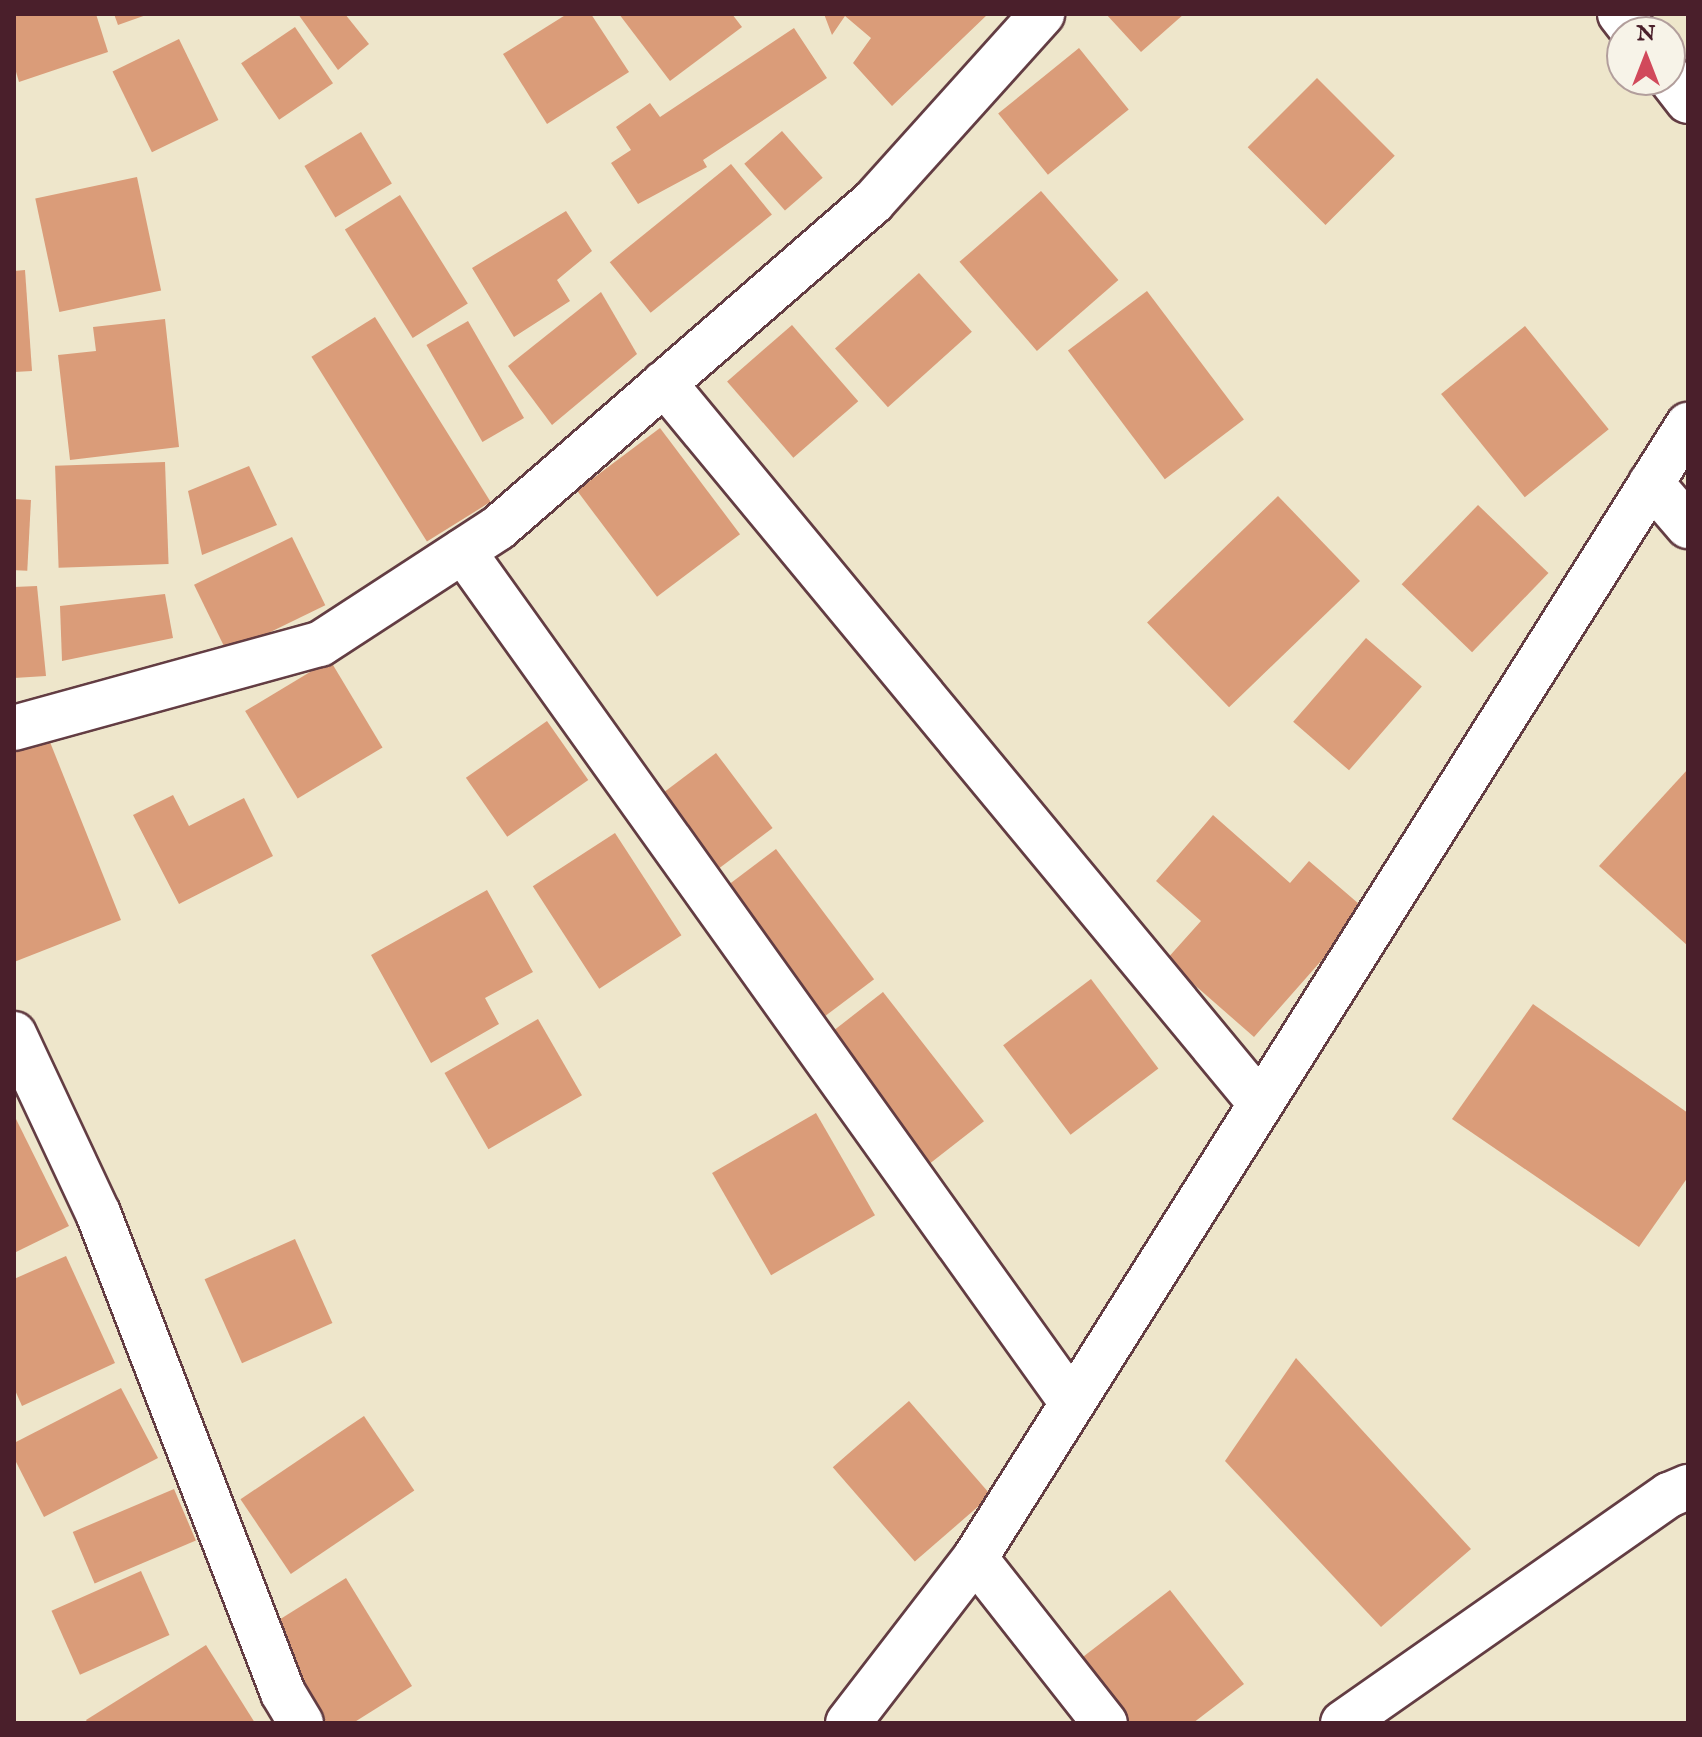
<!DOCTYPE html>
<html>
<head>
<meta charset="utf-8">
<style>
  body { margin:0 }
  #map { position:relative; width:1702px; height:1737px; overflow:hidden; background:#eee6cb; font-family:"IM FELL English",serif }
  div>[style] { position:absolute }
  .building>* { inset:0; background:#da9c79; transform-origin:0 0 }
  .roads { filter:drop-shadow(2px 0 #633d43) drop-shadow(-2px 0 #633d43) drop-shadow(0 2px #633d43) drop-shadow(0 -2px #633d43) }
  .minor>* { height:44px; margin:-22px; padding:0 22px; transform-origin:22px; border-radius:22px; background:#fff }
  span { translate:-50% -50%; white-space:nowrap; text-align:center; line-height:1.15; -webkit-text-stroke:8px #f7f3e8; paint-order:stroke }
  .frame { position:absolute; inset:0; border:16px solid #4a1f2b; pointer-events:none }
  .north { position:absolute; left:1606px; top:16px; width:80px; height:80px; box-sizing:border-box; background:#f7f3e8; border:2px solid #b29e9c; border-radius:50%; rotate:0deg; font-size:22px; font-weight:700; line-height:32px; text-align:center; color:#4a1f2b }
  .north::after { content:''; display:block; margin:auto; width:28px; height:36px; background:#d1495b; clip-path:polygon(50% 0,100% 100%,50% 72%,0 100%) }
</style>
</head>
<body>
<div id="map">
  <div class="building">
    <div style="clip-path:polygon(14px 14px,96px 14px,108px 52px,19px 82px,14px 65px)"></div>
    <div style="clip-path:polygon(114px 14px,149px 14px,118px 25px)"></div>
    <div style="clip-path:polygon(298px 14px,345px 14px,369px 44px,338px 70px)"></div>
    <div style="clip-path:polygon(567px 14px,591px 14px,629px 72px,547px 124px,503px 54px)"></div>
    <div style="clip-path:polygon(619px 14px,732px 14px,742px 27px,670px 81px)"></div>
    <div style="clip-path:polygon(824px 14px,988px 14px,892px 106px,853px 63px,871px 38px,845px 16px,832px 35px)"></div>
    <div style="clip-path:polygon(1106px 14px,1184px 14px,1141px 52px)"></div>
    <div style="left:295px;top:27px;width:68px;height:65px;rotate:56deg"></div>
    <div style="clip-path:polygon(794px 28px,827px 78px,703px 160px,707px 167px,638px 204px,611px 163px,631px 150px,616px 127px,650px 103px,660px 117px)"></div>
    <div style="left:179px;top:39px;width:90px;height:74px;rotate:64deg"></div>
    <div style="left:1079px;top:48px;width:79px;height:104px;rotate:51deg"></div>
    <div style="left:1317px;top:78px;width:110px;height:98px;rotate:45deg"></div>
    <div style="left:782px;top:131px;width:62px;height:50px;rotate:49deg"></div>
    <div style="left:361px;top:132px;width:60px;height:66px;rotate:59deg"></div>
    <div style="left:731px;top:164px;width:65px;height:156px;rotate:51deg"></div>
    <div style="left:137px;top:177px;width:116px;height:104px;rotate:78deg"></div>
    <div style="left:1041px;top:191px;width:118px;height:108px;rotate:49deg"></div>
    <div style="left:400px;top:195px;width:128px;height:65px;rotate:58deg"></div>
    <div style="clip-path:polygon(566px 211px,592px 251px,557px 280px,570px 301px,514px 337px,472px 268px)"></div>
    <div style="clip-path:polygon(25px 270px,32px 371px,14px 372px,14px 271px)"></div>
    <div style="left:919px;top:273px;width:79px;height:113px;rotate:48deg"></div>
    <div style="left:1147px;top:291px;width:161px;height:99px;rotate:53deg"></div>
    <div style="clip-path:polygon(601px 292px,637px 354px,552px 425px,508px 366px)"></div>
    <div style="left:375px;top:317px;width:218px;height:75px;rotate:58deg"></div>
    <div style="clip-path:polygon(165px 319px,179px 447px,70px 460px,58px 355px,96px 351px,93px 327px)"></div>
    <div style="left:468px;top:321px;width:112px;height:48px;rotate:60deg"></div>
    <div style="left:792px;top:325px;width:101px;height:86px;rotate:49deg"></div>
    <div style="left:1525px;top:326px;width:133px;height:108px;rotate:51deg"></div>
    <div style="left:660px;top:428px;width:133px;height:104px;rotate:53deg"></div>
    <div style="left:165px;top:462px;width:102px;height:110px;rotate:88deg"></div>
    <div style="clip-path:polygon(249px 466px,277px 525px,202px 555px,188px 491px)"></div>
    <div style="left:1278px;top:496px;width:118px;height:182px;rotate:46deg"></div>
    <div style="left:14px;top:499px;width:17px;height:71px;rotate:3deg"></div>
    <div style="left:1478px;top:505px;width:98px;height:110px;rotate:44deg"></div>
    <div style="left:292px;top:537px;width:76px;height:109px;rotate:64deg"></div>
    <div style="clip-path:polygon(37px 586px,46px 676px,14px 678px,14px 587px)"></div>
    <div style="clip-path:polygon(165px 594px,173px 638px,62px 661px,60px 606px)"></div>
    <div style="left:1366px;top:638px;width:74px;height:111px;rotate:41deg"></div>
    <div style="left:330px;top:660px;width:102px;height:99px;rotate:59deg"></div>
    <div style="left:547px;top:721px;width:72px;height:99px;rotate:55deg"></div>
    <div style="clip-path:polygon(44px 727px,121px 920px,14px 962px,14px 739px)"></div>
    <div style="left:716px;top:753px;width:94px;height:76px;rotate:53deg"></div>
    <div style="clip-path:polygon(1688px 769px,1688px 946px,1599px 866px)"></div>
    <div style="clip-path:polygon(173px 795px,189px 826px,244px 798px,273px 856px,179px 904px,133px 815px)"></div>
    <div style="clip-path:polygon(1213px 815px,1290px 883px,1309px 861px,1366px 910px,1254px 1037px,1166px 960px,1201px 921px,1156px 881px)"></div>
    <div style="left:615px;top:833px;width:122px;height:98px;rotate:57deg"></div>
    <div style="left:776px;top:849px;width:163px;height:79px;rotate:53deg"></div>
    <div style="clip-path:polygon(487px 890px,533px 972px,485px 998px,499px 1024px,431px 1063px,371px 955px)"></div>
    <div style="left:1091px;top:979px;width:112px;height:110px;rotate:53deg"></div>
    <div style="left:883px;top:992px;width:164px;height:78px;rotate:52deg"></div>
    <div style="clip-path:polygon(1533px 1004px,1688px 1113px,1688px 1177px,1639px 1247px,1452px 1119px)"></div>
    <div style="left:538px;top:1019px;width:88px;height:108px;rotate:60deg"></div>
    <div style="left:816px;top:1113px;width:118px;height:120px;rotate:60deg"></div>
    <div style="clip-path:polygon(14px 1115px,69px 1226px,14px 1253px)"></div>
    <div style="left:295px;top:1239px;width:92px;height:99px;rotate:66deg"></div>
    <div style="clip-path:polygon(66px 1256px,115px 1363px,22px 1406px,14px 1388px,14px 1279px)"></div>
    <div style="clip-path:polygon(1296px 1358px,1471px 1549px,1381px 1627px,1225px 1461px)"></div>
    <div style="clip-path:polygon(121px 1388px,158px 1458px,44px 1517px,14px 1458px,14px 1443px)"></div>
    <div style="left:909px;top:1401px;width:125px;height:101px;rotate:49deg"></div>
    <div style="left:364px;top:1416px;width:90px;height:149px;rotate:56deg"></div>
    <div style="left:174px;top:1489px;width:56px;height:110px;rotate:67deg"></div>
    <div style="left:141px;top:1571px;width:70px;height:98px;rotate:66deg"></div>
    <div style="clip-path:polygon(346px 1578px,412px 1686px,353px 1723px,325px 1723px,266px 1628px)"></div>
    <div style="clip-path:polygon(1170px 1590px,1244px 1684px,1193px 1723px,1122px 1723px,1075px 1663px)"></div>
    <div style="clip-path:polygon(206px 1645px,255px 1723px,88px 1723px,86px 1720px)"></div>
  </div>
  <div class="roads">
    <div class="minor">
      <div style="left:1620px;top:14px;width:23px;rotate:52deg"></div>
      <div style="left:1670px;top:78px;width:29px;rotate:52deg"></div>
      <div style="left:664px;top:383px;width:935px;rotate:50.38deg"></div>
      <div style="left:1651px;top:483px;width:57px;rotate:49.3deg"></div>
      <div style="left:463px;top:551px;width:1047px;rotate:54.44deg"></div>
      <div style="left:14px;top:728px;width:317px;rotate:-15.4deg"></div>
      <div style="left:320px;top:644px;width:212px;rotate:-33.1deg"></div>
      <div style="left:498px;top:528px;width:497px;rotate:-41deg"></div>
      <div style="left:873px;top:202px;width:253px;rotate:-48deg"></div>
      <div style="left:14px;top:1034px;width:198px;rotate:64.9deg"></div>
      <div style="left:98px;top:1213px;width:514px;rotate:68.92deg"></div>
      <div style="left:283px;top:1693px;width:35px;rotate:59deg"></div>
      <div style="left:975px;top:1558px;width:210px;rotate:51.8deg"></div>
      <div style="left:848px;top:1723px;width:208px;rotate:-52.4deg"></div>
      <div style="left:975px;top:1558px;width:1339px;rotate:-57.82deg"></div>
      <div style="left:1343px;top:1723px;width:398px;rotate:-35deg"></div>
      <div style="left:1669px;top:1495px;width:21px;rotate:-23deg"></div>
    </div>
  </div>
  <div class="frame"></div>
  <div class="north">N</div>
</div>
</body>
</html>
